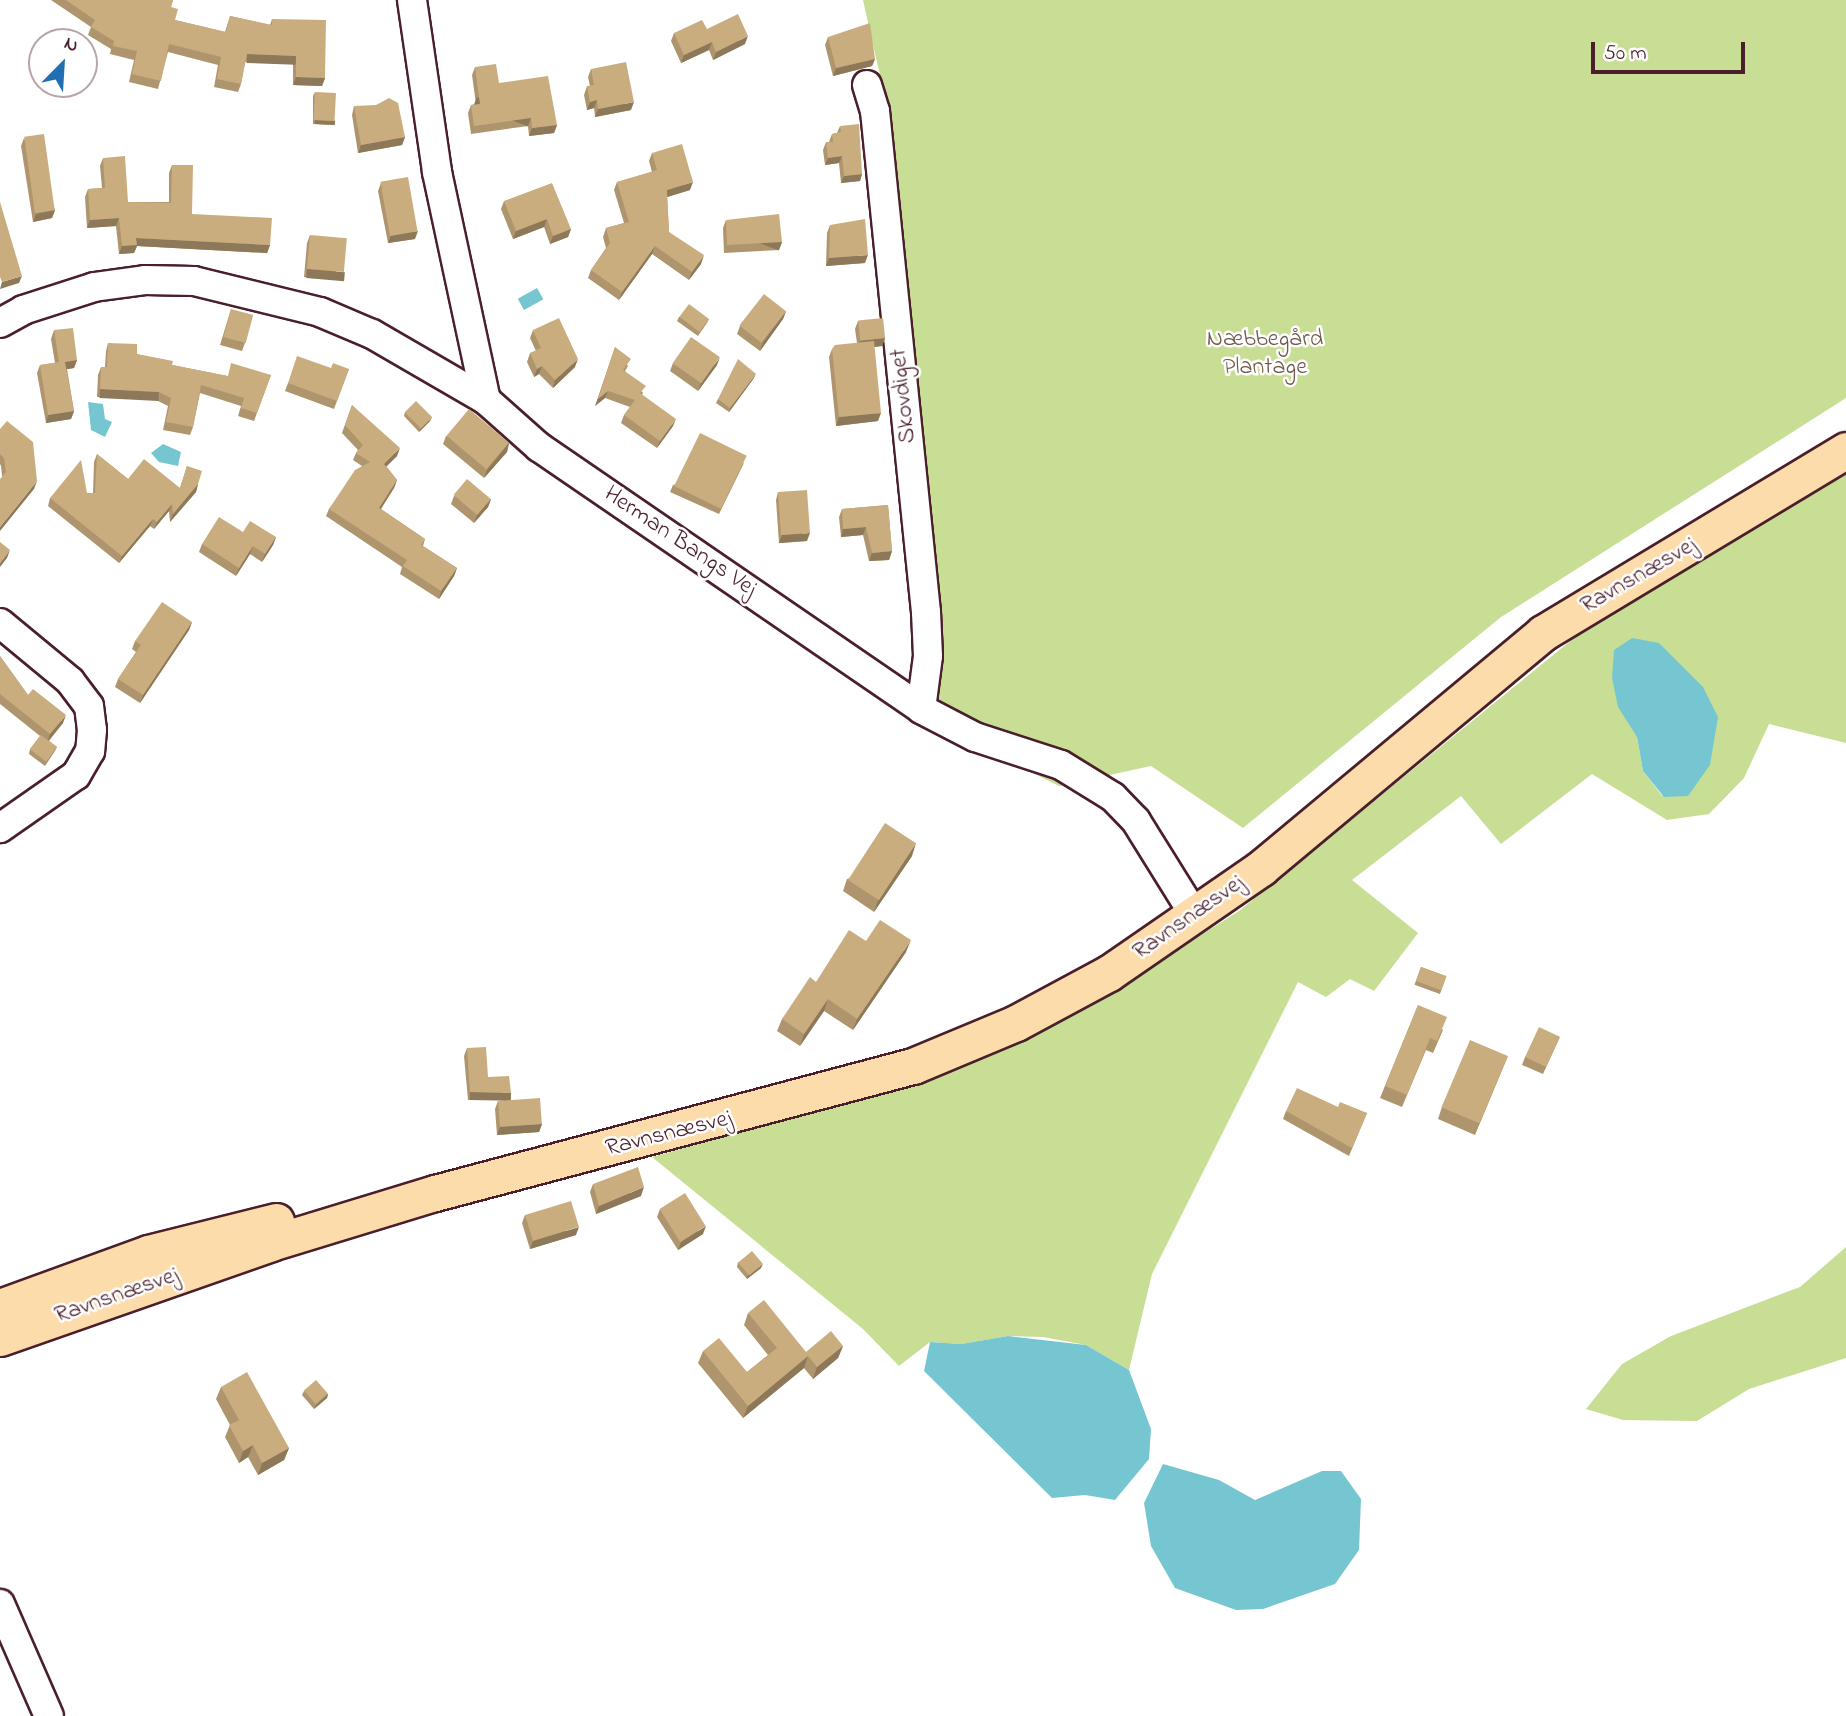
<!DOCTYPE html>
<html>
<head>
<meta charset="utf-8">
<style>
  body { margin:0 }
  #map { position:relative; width:1846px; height:1716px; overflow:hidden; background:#fff; font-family:"Indie Flower",sans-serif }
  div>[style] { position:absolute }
  .green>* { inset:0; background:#c7de94 }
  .water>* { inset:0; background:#76c6d1; transform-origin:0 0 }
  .roads { filter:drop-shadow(2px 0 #4a1f2b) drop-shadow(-2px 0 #4a1f2b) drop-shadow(0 2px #4a1f2b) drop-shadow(0 -2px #4a1f2b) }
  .minor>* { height:28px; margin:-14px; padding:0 14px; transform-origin:14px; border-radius:14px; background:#fff }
  .major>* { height:35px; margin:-17.5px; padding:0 17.5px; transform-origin:17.5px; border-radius:17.5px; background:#fddcac }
  .wall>* { inset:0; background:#ae956d; transform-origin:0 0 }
  .shaded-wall>* { inset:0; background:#8d7959; transform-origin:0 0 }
  .building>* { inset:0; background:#caad7f; transform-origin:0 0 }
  span { translate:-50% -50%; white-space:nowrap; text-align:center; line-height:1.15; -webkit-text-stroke:5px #fff; paint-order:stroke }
  .park-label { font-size:24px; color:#70584a }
  .street-label { font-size:24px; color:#4a1f2b }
  .north { position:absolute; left:28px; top:28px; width:70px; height:70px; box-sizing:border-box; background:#fff; border:2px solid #b7a5aa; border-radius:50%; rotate:24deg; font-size:19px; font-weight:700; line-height:28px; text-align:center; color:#4a1f2b }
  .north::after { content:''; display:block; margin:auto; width:24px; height:32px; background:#1f6fb2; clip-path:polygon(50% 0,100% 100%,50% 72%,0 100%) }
  .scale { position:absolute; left:1591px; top:42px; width:154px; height:32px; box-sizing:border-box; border:4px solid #4a1f2b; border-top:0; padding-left:9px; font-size:21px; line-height:24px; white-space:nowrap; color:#4a1f2b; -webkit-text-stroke:5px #fff; paint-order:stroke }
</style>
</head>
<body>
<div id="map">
  <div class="green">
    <div style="clip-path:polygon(863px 0,1846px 0,1846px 398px,1501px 617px,1243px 828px,1151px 766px,1059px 786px,920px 717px,937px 622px,881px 80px)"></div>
    <div style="clip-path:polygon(evenodd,1846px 465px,1846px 743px,1769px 724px,1744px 778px,1709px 814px,1667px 820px,1592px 774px,1501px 844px,1461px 796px,1352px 880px,1418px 933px,1374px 991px,1350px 979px,1326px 997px,1298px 982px,1152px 1274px,1129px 1370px,1086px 1345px,1043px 1337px,1008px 1336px,961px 1344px,930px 1342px,899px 1366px,863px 1329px,652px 1157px,943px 1075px,1074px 1015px,1239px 911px,1579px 634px,1846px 465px,1637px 737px,1663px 797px,1643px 771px,1637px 737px)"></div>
    <div style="clip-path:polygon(1846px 1247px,1846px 1358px,1749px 1389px,1697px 1421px,1623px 1420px,1586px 1409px,1622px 1364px,1671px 1336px,1800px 1287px)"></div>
  </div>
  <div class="water">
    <div style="left:537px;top:288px;width:13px;height:22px;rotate:61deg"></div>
    <div style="clip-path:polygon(88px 402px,103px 404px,105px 419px,112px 422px,105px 437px,91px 430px)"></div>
    <div style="clip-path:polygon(163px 444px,181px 452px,178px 466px,159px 462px,151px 453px)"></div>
    <div style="clip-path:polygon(1632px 638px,1659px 643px,1703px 687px,1718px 717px,1710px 765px,1688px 796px,1664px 797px,1643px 771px,1637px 737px,1618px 707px,1612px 678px,1614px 650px)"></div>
    <div style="clip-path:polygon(1008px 1336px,1086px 1345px,1129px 1370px,1151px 1429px,1149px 1459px,1115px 1500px,1085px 1495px,1052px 1498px,924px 1371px,930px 1342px,961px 1344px)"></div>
    <div style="clip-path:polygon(1163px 1464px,1219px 1480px,1255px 1500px,1322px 1471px,1341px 1471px,1361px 1499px,1359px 1550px,1335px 1584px,1263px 1609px,1236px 1610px,1175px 1588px,1151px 1546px,1144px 1503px)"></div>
  </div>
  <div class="roads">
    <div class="minor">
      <div style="left:412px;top:0;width:174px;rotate:81.7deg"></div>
      <div style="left:437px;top:172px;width:233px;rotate:77.9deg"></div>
      <div style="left:486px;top:400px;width:71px;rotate:41.6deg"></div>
      <div style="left:539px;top:447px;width:463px;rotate:34.4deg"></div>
      <div style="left:921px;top:709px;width:61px;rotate:27.4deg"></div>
      <div style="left:975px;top:737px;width:90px;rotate:18deg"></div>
      <div style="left:1061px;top:765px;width:61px;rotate:31.6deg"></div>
      <div style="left:1113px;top:797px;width:33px;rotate:46deg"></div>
      <div style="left:1136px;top:821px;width:110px;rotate:58.1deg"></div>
      <div style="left:867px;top:85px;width:27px;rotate:73deg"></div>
      <div style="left:875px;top:111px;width:504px;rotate:84.19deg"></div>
      <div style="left:926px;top:612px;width:44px;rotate:87.4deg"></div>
      <div style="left:928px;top:656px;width:53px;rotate:97.5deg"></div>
      <div style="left:0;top:323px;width:26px;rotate:-29deg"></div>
      <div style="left:23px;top:310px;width:75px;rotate:-17.9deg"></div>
      <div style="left:94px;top:287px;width:51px;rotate:-7.8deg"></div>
      <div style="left:145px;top:280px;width:49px;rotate:1.2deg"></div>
      <div style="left:194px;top:281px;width:130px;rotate:13.8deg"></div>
      <div style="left:320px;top:312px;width:56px;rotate:22.9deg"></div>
      <div style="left:372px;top:334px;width:132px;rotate:30.1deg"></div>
      <div style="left:0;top:623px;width:91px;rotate:39.6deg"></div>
      <div style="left:70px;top:681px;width:31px;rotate:53deg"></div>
      <div style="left:89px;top:706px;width:24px;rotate:83deg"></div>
      <div style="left:92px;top:730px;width:21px;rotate:95deg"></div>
      <div style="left:90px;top:751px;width:28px;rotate:120deg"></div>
      <div style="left:76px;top:775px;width:93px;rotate:145.1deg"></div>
      <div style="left:0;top:1604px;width:122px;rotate:66.4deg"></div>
    </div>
    <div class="major">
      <div style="left:0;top:1307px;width:158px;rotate:-20deg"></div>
      <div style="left:148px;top:1253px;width:132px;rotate:-14deg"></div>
      <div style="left:0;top:1338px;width:287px;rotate:-19.3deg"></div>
      <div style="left:271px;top:1243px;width:171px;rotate:-17deg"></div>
      <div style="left:435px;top:1193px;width:495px;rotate:-14.9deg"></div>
      <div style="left:913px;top:1066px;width:112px;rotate:-22.7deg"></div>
      <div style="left:1016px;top:1023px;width:106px;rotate:-28.3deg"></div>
      <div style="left:1109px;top:973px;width:185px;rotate:-34.6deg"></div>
      <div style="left:1261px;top:868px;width:367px;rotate:-39.8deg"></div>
      <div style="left:1543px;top:633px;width:354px;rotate:-31.1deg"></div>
    </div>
  </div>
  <div class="wall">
    <div style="clip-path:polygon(51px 0,173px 0,171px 7px,175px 20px,225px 32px,230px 16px,270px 25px,272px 19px,325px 78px,322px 86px,293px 85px,293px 64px,245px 62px,241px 84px,238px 92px,214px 87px,218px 65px,168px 52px,158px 89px,129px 82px,134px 60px,110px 54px,111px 49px,88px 35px,91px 27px)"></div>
    <div style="clip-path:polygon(707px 29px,745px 44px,713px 60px,709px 50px,681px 63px,671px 41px,674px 33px)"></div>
    <div style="clip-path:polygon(828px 37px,875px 59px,872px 66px,833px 76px,825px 45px)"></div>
    <div style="clip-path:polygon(475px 67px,557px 125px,554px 133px,529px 136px,528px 126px,471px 134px,468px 113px,471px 105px,476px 104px,472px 75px)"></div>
    <div style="clip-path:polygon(591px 69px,631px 110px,595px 117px,594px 108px,587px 110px,584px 95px,587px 86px,590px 86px,588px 77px)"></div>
    <div style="clip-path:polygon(315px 92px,335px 121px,334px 125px,313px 124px,313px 96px)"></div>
    <div style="clip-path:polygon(354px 106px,405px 137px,402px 145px,358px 153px,352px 115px)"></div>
    <div style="clip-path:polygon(840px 126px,862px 174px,860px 181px,841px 183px,839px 163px,825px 165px,823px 150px,826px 142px,829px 142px,832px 134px,837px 133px)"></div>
    <div style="clip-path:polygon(24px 138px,55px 210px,52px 218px,33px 222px,21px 146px)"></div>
    <div style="clip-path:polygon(652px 153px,690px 190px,667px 197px,669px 232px,701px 264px,689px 280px,652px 254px,619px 300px,588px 278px,591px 270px,606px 248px,603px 237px,606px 228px,624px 223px,614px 190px,617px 182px,652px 172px,649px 161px)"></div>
    <div style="clip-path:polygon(103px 158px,128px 202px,169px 202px,169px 173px,172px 165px,192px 214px,270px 245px,267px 253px,137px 246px,134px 253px,119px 254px,116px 226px,87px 228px,85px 197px,88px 189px,102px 188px,100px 166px)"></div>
    <div style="clip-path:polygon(381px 183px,415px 239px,388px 243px,378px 191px)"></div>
    <div style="clip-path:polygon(504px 201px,571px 229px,568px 237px,550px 244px,544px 227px,513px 239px,501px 209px)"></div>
    <div style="clip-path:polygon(726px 220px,782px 242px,779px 250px,724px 253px,723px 228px)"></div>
    <div style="clip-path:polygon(830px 225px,865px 263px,826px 266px,827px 233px)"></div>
    <div style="clip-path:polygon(310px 235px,342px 280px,304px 277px,307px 243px)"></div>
    <div style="clip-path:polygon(231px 309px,245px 343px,242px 351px,220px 345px)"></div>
    <div style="clip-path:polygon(786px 311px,783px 319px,760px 351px,737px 334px,740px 326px)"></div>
    <div style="clip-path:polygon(679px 317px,709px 319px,707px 323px,698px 336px,677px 321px)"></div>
    <div style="clip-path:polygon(858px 321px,885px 338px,882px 346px,874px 347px,878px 421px,836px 426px,829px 357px,832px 349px,857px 343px,855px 329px)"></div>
    <div style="clip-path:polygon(54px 330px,77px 360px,74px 368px,67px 369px,74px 411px,71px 419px,46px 423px,37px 373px,40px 365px,55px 363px,51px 339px)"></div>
    <div style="clip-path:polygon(533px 330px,575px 367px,553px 388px,539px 374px,534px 377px,527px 362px,530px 353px,536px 351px,530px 338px)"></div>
    <div style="clip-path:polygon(108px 343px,137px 354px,172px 365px,227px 376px,271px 375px,254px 421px,238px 416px,241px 406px,200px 393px,193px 427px,190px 435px,163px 430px,168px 406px,156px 400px,97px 397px,98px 375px,101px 367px,105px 367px,106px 351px)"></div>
    <div style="clip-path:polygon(615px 347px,628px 366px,625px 371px,643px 393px,642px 395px,673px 426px,657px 448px,621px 423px,624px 415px,630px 407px,605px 398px,595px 406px)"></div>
    <div style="clip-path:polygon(673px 363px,717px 365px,698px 391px,670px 371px)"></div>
    <div style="clip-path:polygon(331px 368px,349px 369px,334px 409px,285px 391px,288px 383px)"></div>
    <div style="clip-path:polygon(754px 378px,729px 412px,716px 403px,718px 399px)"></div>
    <div style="clip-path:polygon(352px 405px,397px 456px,386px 466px,397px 480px,394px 488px,381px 509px,425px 539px,423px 546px,457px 568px,454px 576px,439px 599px,400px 574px,402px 567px,326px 516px,329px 509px,362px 466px,353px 460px,356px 453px,358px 450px,342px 433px)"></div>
    <div style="clip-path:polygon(405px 412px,430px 421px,419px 432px,404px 416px)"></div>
    <div style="clip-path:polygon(0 429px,34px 489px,2px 476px,1px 466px,0 464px)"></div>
    <div style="clip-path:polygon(446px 436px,509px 443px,507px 452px,484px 478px,443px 444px)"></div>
    <div style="clip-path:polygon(97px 454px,128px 479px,180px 488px,187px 466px,198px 484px,196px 492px,170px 522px,169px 511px,154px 529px,150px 526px,119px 563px,48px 506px,50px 498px,93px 493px,94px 462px)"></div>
    <div style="clip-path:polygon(744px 463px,719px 514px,670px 492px,673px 485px)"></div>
    <div style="clip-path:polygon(778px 492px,807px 541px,779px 543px,776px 500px)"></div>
    <div style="clip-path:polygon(454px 496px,491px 499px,488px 507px,474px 523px,451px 504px)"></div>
    <div style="clip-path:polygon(888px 505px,892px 551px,889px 560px,869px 561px,863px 535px,841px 537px,839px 517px,842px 509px)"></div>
    <div style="clip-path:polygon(243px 532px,276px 537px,273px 545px,262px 562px,250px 554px,236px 576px,199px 552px,202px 544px)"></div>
    <div style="clip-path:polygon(192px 622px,189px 630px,140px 703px,115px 687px,118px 679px,136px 652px,132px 649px,135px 641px)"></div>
    <div style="clip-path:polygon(0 656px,28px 695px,63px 723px,49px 741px,57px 747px,55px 751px,45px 766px,29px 754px,30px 749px,40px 736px,0 704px)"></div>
    <div style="clip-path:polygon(912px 856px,874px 912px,843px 891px,847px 879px)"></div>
    <div style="clip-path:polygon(866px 941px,906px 952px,853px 1030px,824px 1011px,800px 1046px,777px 1031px,782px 1019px,816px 982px)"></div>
    <div style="left:1421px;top:967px;width:27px;height:19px;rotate:20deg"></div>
    <div style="clip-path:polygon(1418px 1005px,1443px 1030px,1433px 1053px,1426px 1050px,1402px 1107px,1380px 1098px)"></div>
    <div style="clip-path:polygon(1560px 1037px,1543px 1074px,1522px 1065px,1525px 1057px)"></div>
    <div style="clip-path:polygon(467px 1048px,488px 1077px,509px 1100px,542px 1124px,539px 1132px,497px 1135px,495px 1109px,498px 1101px,507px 1100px,468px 1100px,464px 1056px)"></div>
    <div style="clip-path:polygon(1508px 1056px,1475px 1135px,1438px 1119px,1442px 1107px)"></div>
    <div style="clip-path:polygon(1338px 1107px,1367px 1113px,1349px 1156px,1283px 1119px,1286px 1111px)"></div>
    <div style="clip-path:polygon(593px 1184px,641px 1196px,596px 1214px,590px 1192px)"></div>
    <div style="clip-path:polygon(660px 1209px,703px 1234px,678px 1250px,657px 1217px)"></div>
    <div style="clip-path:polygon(525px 1215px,576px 1235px,530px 1249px,522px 1223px)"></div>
    <div style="clip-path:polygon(738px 1262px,761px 1268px,747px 1279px,737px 1267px)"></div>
    <div style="clip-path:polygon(748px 1313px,806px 1352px,843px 1346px,838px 1358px,813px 1379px,804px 1368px,743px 1418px,698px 1363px,703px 1351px,747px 1372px,768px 1355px,744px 1325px)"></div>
    <div style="clip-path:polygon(221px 1387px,289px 1448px,284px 1460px,258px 1475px,248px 1457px,239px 1463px,225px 1437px,230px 1425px,216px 1399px)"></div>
    <div style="clip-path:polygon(304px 1391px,328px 1394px,327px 1398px,314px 1409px,302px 1395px)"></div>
  </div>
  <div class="shaded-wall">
    <div style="clip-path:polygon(748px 36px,745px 44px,713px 60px,716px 52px)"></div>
    <div style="clip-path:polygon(712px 42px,709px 50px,681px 63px,684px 55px)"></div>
    <div style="left:247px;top:54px;width:49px;height:9px;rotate:2deg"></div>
    <div style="clip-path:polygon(875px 59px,872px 66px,833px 76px,836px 68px)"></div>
    <div style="clip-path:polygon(296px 77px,325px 78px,322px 86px,293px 85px)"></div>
    <div style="clip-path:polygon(597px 100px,594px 108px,587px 110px,590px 102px)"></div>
    <div style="clip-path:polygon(634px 102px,631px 110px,595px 117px,598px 109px)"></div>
    <div style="left:531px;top:118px;width:9px;height:58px;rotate:111deg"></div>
    <div style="left:315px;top:120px;width:20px;height:4px;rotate:3deg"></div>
    <div style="clip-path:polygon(557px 125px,554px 133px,529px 136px,532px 128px)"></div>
    <div style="clip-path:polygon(405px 137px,402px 145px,358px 153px,361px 145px)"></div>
    <div style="clip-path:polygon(842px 156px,839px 163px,825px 165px,828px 158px)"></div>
    <div style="clip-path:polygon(862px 174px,860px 181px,841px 183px,844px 176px)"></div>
    <div style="clip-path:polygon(693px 182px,690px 190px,664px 198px,667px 190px)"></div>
    <div style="clip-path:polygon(55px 210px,52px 218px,33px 222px,36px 214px)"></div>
    <div style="clip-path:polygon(119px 218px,116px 226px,87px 228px,90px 220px)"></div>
    <div style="clip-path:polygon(547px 219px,544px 227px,513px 239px,516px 231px)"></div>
    <div style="clip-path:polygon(571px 229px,568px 237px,550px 244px,553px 236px)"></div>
    <div style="clip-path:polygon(418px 231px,415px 239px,388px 243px,391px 235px)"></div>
    <div style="clip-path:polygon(136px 238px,270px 245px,267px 253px,137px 246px,134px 253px,119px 254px,122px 246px)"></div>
    <div style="left:782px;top:242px;width:9px;height:55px;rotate:111deg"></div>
    <div style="clip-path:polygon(655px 246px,652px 254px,619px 300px,622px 292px)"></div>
    <div style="clip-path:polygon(704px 255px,701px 264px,689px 280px,692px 272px)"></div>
    <div style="clip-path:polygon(868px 255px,865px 263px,826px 266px,829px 258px)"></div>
    <div style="left:307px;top:269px;width:38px;height:9px;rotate:5deg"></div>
    <div style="clip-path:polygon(22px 276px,19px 283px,0 289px,2px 282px)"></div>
    <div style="clip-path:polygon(786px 311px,783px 319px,760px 351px,763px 342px)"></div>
    <div style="clip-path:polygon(885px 338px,882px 346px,857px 349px,860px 341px)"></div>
    <div style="clip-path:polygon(720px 357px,717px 365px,698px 391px,701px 383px)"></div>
    <div style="clip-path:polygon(578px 359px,575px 367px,553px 388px,555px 380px)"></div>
    <div style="clip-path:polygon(77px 360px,74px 368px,62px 370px,65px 362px)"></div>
    <div style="clip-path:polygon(542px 366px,539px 374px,534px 377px,537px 369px)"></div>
    <div style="clip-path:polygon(756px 374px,754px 378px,729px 412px,730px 408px)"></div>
    <div style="left:100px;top:389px;width:59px;height:9px;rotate:3deg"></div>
    <div style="clip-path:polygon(608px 391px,605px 398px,595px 406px,598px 399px)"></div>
    <div style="clip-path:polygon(74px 411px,71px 419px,46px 423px,48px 415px)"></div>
    <div style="clip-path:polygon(881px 413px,878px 421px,836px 426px,839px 417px)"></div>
    <div style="clip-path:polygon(432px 417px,430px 421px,419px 432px,421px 428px)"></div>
    <div style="clip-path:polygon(676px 419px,673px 426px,657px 448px,660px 441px)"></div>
    <div style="clip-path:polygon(509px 443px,507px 452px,484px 478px,487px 470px)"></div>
    <div style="clip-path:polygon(400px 448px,397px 456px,382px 471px,384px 464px)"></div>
    <div style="clip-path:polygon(397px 480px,394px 488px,376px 516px,379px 508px)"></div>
    <div style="clip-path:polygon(37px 481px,34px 489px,0 531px,0 527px)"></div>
    <div style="clip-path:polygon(198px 484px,196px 492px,170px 522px,173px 514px)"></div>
    <div style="clip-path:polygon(491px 499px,488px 507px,474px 523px,477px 515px)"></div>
    <div style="clip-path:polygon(172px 504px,169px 511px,154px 529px,157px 522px)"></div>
    <div style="clip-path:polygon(153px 519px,150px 526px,119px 563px,122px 556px)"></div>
    <div style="clip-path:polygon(866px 527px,863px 535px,841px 537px,843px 529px)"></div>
    <div style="clip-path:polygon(810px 533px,807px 541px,779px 543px,782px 535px)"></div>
    <div style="clip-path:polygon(276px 537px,273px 545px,262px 562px,265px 554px)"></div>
    <div style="clip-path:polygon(253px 546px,250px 554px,236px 576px,239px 568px)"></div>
    <div style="clip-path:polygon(10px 550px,7px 558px,0 567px,0 563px)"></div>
    <div style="clip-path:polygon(892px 551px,889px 560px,869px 561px,872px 553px)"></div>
    <div style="clip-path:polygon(457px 568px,454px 576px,439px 599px,441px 591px)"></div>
    <div style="clip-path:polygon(192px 622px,189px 630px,140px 703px,143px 695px)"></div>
    <div style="clip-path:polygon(66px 715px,63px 723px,47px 742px,50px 734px)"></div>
    <div style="clip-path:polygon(916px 843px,912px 856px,874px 912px,878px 900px)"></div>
    <div style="clip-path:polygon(911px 940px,906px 952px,853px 1030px,857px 1019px)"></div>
    <div style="clip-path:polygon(828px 999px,824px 1011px,800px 1046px,804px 1034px)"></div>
    <div style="left:470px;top:1092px;width:41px;height:8px;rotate:1deg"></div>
    <div style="clip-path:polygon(542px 1124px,539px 1132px,497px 1135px,500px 1127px)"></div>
    <div style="clip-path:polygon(644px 1187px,641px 1196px,596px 1214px,599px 1206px)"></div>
    <div style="clip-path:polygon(706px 1226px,703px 1234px,678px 1250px,681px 1242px)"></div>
    <div style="clip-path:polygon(579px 1227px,576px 1235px,530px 1249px,533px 1241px)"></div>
    <div style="clip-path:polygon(763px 1264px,761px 1268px,747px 1279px,748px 1275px)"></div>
    <div style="clip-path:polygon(843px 1346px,838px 1358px,813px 1379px,817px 1367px)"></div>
    <div style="clip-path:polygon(808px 1356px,804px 1368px,743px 1418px,748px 1406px)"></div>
    <div style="clip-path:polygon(328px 1394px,327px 1398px,314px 1409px,316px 1405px)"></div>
    <div style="clip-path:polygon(253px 1445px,248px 1457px,239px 1463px,243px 1451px)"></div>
    <div style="clip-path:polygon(289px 1448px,284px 1460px,258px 1475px,262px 1463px)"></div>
  </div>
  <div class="building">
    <div style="clip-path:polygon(66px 0,173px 0,171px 7px,178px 9px,175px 20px,226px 32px,230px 16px,272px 25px,272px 19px,326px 20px,325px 78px,296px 77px,296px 56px,247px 54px,241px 84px,217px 79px,221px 57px,169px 44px,161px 81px,132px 74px,137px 51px,113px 46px,114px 41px,91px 27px,95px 20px)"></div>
    <div style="clip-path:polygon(738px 14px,748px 36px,716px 52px,712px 42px,684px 55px,674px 33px,702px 20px,707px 29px)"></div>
    <div style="clip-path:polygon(870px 23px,875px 59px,836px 68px,828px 37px)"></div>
    <div style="clip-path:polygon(626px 62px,634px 102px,598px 109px,597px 100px,590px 102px,587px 86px,594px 85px,591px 69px)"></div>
    <div style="clip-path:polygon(496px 64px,499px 83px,548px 76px,557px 125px,532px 128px,531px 118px,474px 126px,471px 105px,480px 104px,475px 67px)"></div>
    <div style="left:315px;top:92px;width:21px;height:28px;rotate:3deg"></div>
    <div style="clip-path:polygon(389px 98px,398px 103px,405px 137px,361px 145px,354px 106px,376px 105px)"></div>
    <div style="clip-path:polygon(859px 124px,862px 174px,844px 176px,842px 156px,828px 158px,826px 142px,833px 142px,832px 134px,841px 132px,840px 126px)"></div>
    <div style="left:44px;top:134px;width:77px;height:20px;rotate:82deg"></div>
    <div style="clip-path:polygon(682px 144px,693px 182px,667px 190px,669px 232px,704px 255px,692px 272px,655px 246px,622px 292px,591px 270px,610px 243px,606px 228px,629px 222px,617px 182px,657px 170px,652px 153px)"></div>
    <div style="clip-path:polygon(125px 156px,128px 202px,171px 203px,172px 165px,193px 165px,192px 214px,272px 218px,270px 245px,136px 238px,137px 245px,122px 246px,119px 218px,90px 220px,88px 189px,105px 188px,103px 158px)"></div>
    <div style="left:408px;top:177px;width:55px;height:28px;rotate:80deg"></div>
    <div style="clip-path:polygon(552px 183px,571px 229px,553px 236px,547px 219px,516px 231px,504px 201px)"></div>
    <div style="clip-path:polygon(0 202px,22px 276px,2px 282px,0 277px)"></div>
    <div style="clip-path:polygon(779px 214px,782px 242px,727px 245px,726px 220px)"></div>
    <div style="clip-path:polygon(865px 219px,868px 255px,829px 258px,830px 225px)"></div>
    <div style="left:310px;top:235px;width:37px;height:34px;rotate:5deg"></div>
    <div style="left:764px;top:294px;width:28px;height:40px;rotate:38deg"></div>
    <div style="left:689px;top:304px;width:25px;height:16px;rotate:37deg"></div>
    <div style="left:231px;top:309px;width:23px;height:29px;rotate:15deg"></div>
    <div style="clip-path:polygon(559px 318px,578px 359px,555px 380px,542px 366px,537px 369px,530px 353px,541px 348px,533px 330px)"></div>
    <div style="left:883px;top:318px;width:20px;height:25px;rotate:84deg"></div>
    <div style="clip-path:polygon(73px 328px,77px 360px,65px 362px,74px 411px,48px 415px,40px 365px,59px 362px,54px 330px)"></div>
    <div style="left:691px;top:337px;width:35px;height:32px;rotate:35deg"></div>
    <div style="clip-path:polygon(874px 341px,881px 413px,839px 417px,832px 349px,835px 345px)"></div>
    <div style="clip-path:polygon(108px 343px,137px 344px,137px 354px,173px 361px,172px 365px,228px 376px,231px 363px,271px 375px,257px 413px,241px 408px,244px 398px,201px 385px,193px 427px,166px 422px,171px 398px,159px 392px,100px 389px,101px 367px,107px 367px)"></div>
    <div style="clip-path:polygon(615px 347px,631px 359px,623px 370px,646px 386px,640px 393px,676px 419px,660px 441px,624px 415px,635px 400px,608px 391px,598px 399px)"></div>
    <div style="clip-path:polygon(297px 356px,331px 368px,333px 363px,349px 369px,337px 401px,288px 383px)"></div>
    <div style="clip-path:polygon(738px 359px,756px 374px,730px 408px,718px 399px)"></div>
    <div style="left:416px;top:401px;width:23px;height:16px;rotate:45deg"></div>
    <div style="clip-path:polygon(352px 405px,400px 448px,384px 464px,397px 480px,379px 508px,425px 539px,421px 545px,457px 568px,441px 591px,403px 566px,407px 560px,329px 509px,355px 470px,370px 462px,356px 453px,363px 445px,345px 425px)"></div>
    <div style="left:469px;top:409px;width:52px;height:35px;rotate:40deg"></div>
    <div style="clip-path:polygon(7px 421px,33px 442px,37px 481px,0 527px,0 479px,6px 472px,4px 458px,0 454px,0 429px)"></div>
    <div style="left:700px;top:433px;width:52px;height:59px;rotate:26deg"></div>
    <div style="clip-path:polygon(97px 454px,128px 479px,144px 459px,180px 488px,187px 466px,202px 471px,198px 484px,173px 514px,172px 504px,157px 522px,153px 519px,122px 556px,50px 498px,81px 460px,87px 493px,95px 493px)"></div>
    <div style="left:467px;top:479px;width:31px;height:21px;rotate:40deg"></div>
    <div style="left:807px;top:490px;width:43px;height:29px;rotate:86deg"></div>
    <div style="clip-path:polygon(888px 505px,892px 551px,872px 553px,866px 527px,843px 529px,842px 509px)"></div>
    <div style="clip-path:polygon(219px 517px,243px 532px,250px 521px,276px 537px,265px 554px,253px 546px,239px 568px,202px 544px)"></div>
    <div style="clip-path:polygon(0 542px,10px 550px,0 563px)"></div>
    <div style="clip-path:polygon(162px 602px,192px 622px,143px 695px,118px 679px,141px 645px,135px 641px)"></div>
    <div style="clip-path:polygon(0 656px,28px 695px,33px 689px,66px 715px,50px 734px,0 694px)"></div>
    <div style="left:41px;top:735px;width:20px;height:18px;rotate:37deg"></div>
    <div style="left:885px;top:823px;width:37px;height:68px;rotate:33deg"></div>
    <div style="clip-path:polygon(880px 920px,911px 940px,857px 1019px,828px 999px,804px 1034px,782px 1019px,810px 977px,816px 982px,849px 930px,866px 941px)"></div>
    <div style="left:1421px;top:967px;width:27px;height:15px;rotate:20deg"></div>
    <div style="clip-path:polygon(1418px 1005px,1447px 1017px,1437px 1041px,1430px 1038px,1407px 1095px,1385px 1086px)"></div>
    <div style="left:1539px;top:1027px;width:23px;height:33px;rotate:25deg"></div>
    <div style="left:1470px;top:1040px;width:41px;height:73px;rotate:23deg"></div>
    <div style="clip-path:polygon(486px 1047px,488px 1077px,509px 1076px,511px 1093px,470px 1092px,467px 1048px)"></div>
    <div style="clip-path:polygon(1297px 1088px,1338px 1107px,1340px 1102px,1367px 1113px,1352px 1148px,1286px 1111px)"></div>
    <div style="left:540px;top:1098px;width:26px;height:42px;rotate:86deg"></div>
    <div style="clip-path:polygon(638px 1167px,644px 1187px,599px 1206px,593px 1184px)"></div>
    <div style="left:685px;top:1193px;width:39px;height:30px;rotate:58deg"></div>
    <div style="left:571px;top:1201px;width:27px;height:48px;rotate:73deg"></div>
    <div style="left:752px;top:1251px;width:17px;height:18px;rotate:50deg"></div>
    <div style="clip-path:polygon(764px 1300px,806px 1352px,831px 1331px,843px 1346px,817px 1367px,808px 1356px,748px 1406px,703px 1351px,719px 1338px,747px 1372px,777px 1348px,748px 1313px)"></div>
    <div style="clip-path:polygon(247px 1372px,289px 1448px,262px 1463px,253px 1445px,243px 1451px,229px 1425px,239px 1420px,221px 1387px)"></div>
    <div style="left:316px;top:1380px;width:18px;height:16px;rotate:49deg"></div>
  </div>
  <div class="park-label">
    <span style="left:1265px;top:354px">Næbbegård<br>Plantage</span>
  </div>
  <div class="street-label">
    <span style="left:904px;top:396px;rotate:-96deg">Skovdiget</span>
    <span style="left:680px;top:542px;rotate:34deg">Herman Bangs Vej</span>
    <span style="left:1639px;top:576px;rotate:-30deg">Ravnsnæsvej</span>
    <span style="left:1189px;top:918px;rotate:-35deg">Ravnsnæsvej</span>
    <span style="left:669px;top:1134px;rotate:-14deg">Ravnsnæsvej</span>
    <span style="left:117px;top:1296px;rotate:-19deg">Ravnsnæsvej</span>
  </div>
  <div class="north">N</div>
  <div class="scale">50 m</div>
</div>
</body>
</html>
